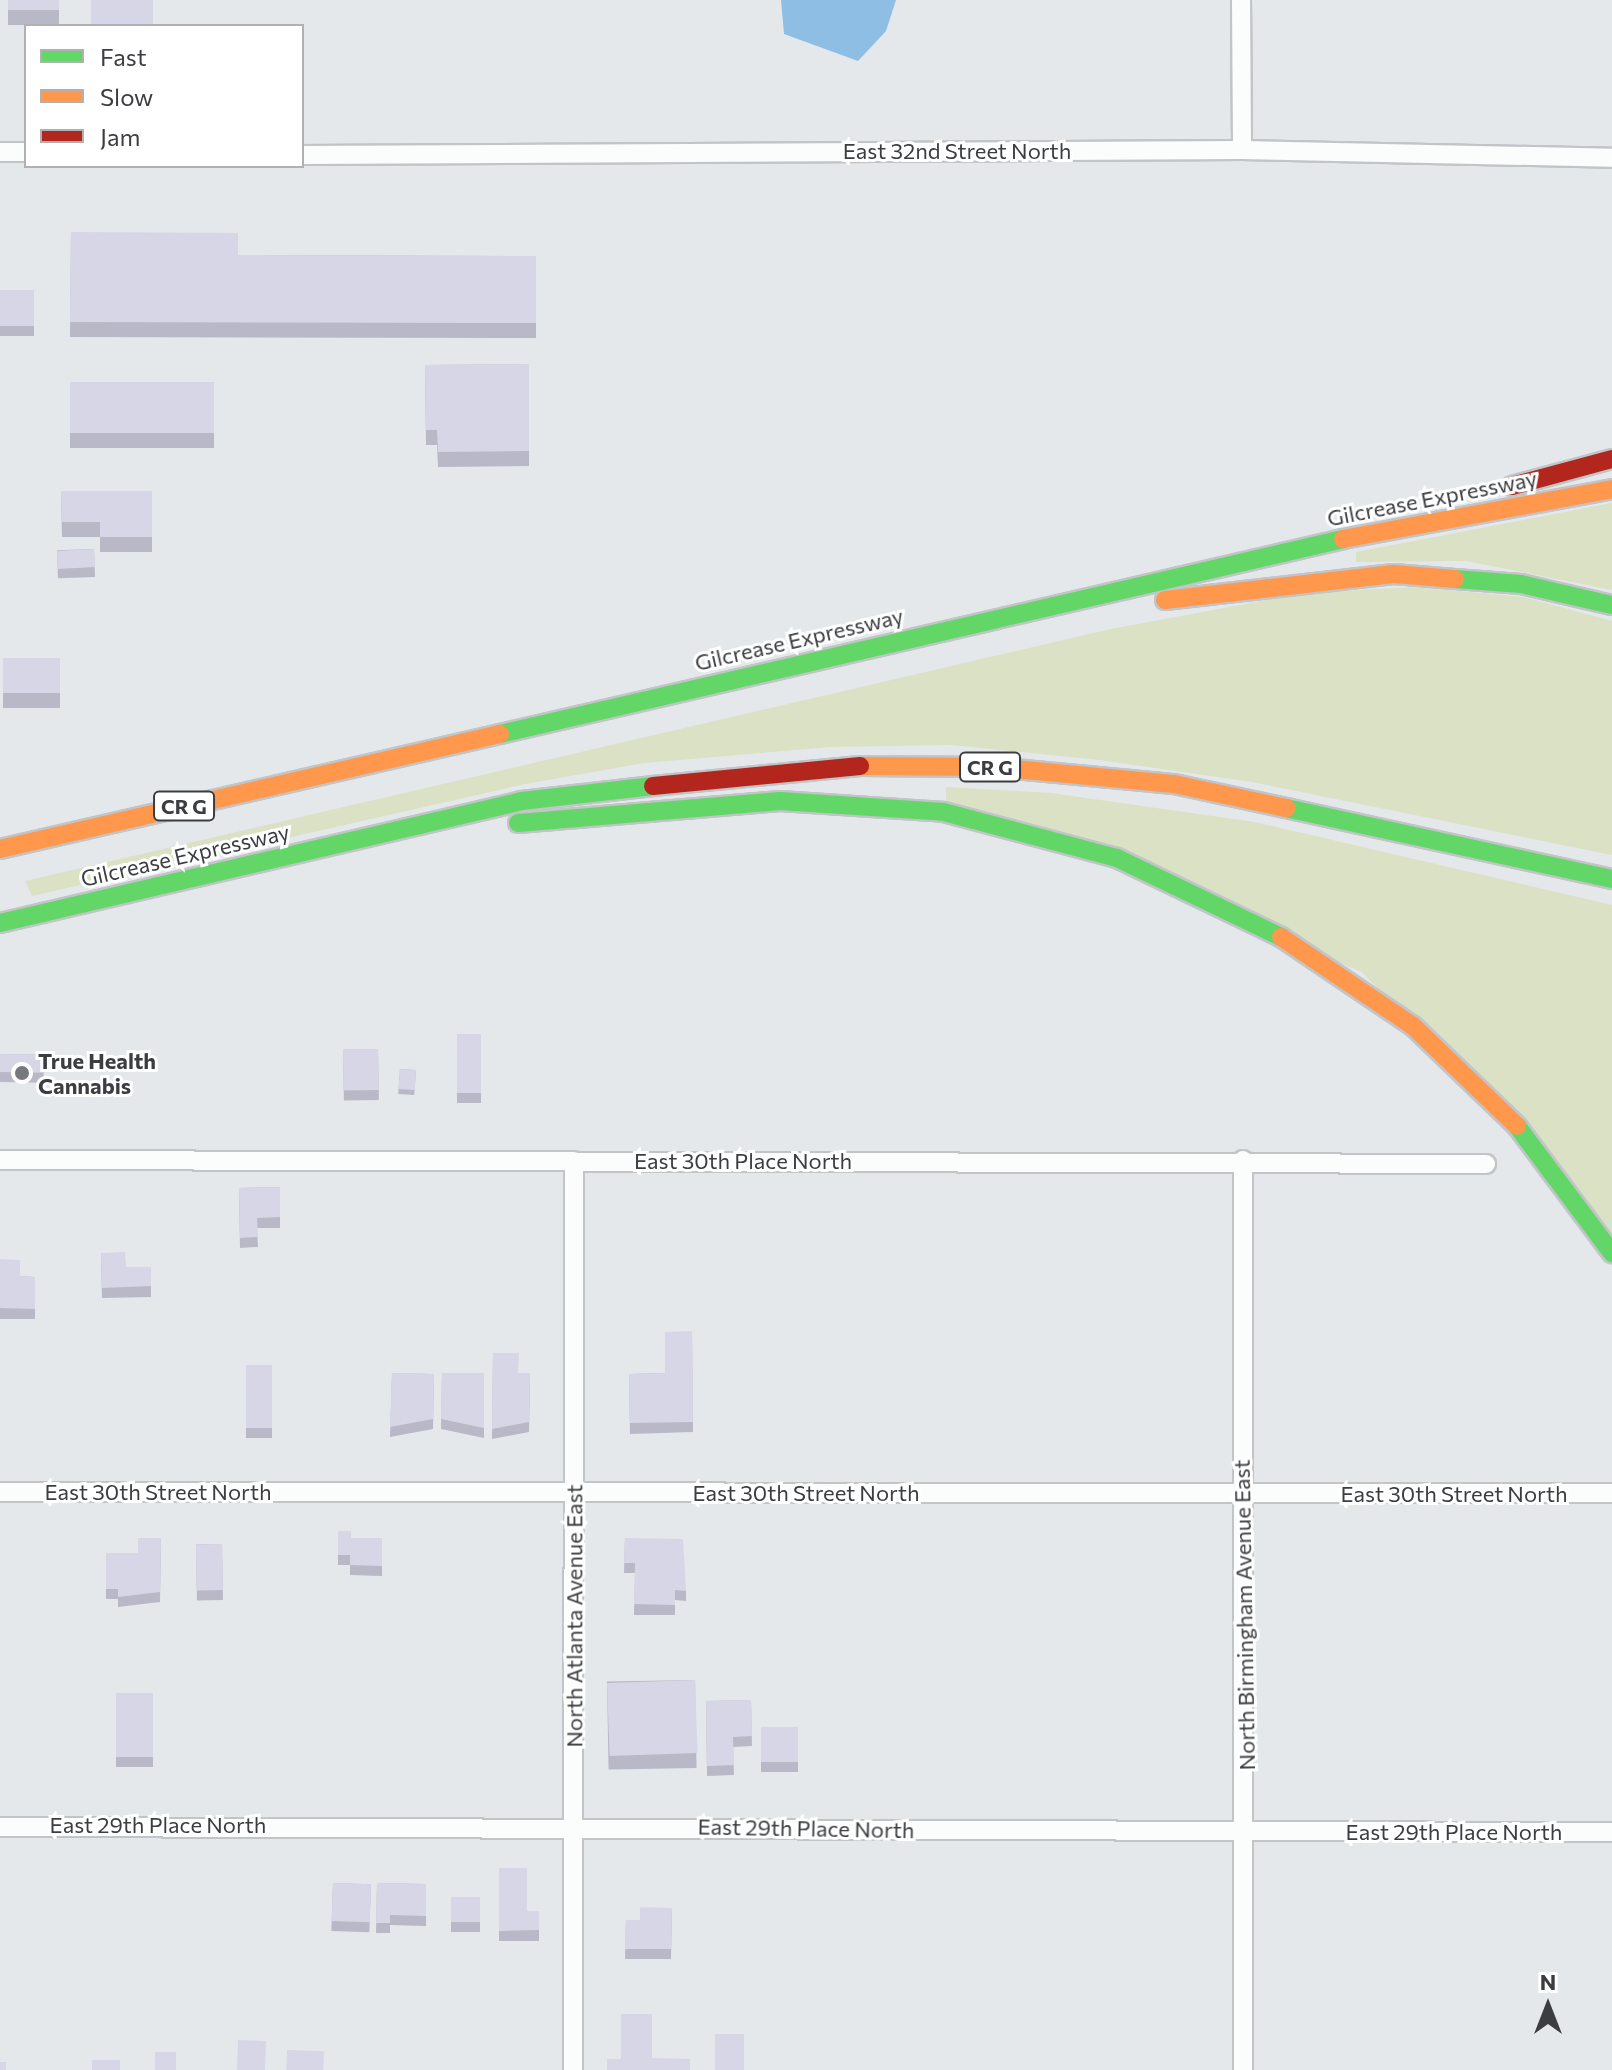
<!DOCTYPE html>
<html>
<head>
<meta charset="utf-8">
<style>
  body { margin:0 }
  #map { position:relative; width:1612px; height:2070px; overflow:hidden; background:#e4e8eb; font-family:Commissioner,sans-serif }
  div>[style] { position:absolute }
  .green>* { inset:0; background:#dae1c4 }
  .water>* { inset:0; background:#8ebee3 }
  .roads { filter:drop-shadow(2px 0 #c2c5c8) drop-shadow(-2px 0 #c2c5c8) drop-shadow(0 2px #c2c5c8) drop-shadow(0 -2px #c2c5c8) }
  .street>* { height:18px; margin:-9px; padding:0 9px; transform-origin:9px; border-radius:9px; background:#fbfcfc }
  .fast>* { height:18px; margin:-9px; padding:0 9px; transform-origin:9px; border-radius:9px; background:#63d668 }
  .slow>* { height:18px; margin:-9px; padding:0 9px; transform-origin:9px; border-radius:9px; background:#ff974d }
  .jam>* { height:18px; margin:-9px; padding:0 9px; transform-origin:9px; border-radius:9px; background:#b3261e }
  .wall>* { inset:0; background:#b9b8c6; transform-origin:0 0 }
  .building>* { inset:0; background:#d7d6e6; transform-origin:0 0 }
  .dots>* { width:22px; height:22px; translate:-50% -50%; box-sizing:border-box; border:4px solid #fff; border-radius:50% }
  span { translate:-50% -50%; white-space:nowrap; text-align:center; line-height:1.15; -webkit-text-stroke:6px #fff; paint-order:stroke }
  .shield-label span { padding:2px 6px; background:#fff; border:2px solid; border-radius:6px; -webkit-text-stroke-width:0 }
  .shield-label { font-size:20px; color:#3b3d40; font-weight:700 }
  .street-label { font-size:22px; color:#3b3d40 }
  .poi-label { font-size:22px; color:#3b3d40; font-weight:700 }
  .left { translate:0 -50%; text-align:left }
  .legend { position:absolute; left:24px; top:24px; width:280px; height:144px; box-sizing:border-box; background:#fff; border:2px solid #b1b1b3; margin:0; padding:10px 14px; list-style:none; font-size:24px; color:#3b3d40 }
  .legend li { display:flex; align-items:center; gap:16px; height:40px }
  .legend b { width:40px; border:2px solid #b1b1b3 }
  .north { position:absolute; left:1508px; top:1966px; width:80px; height:80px; -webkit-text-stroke:6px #fff; paint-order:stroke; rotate:0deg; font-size:22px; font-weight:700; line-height:32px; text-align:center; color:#3b3d40 }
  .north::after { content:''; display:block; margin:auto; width:28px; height:36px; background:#3b3d40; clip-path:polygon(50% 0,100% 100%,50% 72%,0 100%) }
</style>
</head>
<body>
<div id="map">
  <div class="green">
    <div style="clip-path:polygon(1612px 503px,1612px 590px,1466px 561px,1356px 562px,1356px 552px)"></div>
    <div style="clip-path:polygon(1415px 587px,1524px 597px,1612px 621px,1612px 855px,1252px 782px,1099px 760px,951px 745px,830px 747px,644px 763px,525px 784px,32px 896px,25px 881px,1111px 629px,1304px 593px)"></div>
    <div style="clip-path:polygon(946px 787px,1051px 793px,1255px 822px,1612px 905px,1612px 1233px,1362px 972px,946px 800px)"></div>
  </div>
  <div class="water">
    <div style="clip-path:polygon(781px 0,896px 0,886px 31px,858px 61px,784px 34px)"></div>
  </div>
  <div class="roads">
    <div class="street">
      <div style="left:1241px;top:0;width:150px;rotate:89.6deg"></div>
      <div style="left:0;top:152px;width:26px"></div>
      <div style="left:302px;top:155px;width:940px;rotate:-0.3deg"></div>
      <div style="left:1242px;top:150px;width:370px;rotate:1.2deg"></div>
      <div style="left:0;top:1160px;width:1486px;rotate:0.15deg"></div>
      <div style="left:0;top:1492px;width:1612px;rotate:0.04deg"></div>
      <div style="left:0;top:1827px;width:1612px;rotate:0.18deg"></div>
      <div style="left:573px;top:2070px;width:909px;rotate:-89.94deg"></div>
      <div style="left:1243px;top:2070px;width:910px;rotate:-90deg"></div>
    </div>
    <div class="fast">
      <div style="left:1455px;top:579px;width:66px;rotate:4.3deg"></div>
      <div style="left:1521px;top:584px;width:93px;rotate:13deg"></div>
      <div style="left:500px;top:734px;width:865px;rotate:-13.02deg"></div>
      <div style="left:1286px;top:808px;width:334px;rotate:12.3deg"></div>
      <div style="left:518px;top:823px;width:263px;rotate:-4.8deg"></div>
      <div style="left:780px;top:801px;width:164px;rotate:3.8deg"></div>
      <div style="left:944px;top:812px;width:179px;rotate:14.9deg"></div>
      <div style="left:1117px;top:858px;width:182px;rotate:25.7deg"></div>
      <div style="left:0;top:923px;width:536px;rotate:-13.15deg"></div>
      <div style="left:522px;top:801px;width:132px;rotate:-6.5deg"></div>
      <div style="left:1517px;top:1126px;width:159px;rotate:53.2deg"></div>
    </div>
    <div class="slow">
      <div style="left:1343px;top:539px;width:274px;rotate:-10.5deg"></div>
      <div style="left:1165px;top:600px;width:230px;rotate:-6.5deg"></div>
      <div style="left:1394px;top:574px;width:61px;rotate:4.7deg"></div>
      <div style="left:860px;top:766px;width:133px;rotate:0.4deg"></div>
      <div style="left:993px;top:767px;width:182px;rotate:5.4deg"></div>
      <div style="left:1174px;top:784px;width:115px;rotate:12.1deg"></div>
      <div style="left:0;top:849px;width:513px;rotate:-12.95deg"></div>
      <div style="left:1281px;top:937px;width:159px;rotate:34deg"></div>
      <div style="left:1413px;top:1026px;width:144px;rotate:43.9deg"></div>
    </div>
    <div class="jam">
      <div style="left:1512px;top:486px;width:104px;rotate:-15.1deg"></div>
      <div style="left:653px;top:786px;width:208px;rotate:-5.5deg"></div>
    </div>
  </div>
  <div class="wall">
    <div style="left:8px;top:0;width:51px;height:25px"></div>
    <div style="clip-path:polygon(71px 232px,238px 255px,536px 256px,536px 338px,70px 337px)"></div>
    <div style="left:0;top:290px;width:34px;height:46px"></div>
    <div style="clip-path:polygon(529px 364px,529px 466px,438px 467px,437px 445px,426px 445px,425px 365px)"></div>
    <div style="left:70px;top:382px;width:144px;height:66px"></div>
    <div style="clip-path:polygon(61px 491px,152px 491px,152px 552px,100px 552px,100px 537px,62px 537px)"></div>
    <div style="left:94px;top:549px;width:28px;height:37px;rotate:88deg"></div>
    <div style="left:3px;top:658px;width:57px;height:50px"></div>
    <div style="left:457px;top:1034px;width:24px;height:69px"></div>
    <div style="left:378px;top:1049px;width:51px;height:35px;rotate:89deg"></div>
    <div style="left:0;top:1054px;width:44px;height:28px;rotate:1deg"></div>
    <div style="left:400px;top:1069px;width:16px;height:25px;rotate:4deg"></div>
    <div style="clip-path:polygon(280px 1187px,280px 1228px,257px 1228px,258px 1247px,240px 1248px,239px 1188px)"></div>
    <div style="clip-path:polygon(101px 1253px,126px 1267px,151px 1286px,151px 1297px,102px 1298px)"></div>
    <div style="clip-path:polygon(0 1259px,20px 1276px,35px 1277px,35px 1319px,0 1319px)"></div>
    <div style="clip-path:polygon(692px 1331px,693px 1432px,630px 1434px,629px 1374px,665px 1373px)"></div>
    <div style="clip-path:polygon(493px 1353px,518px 1373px,530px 1373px,529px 1432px,492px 1439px)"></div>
    <div style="left:246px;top:1365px;width:26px;height:73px"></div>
    <div style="clip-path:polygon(392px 1373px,434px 1374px,433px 1429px,390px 1437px)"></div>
    <div style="clip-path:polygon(442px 1373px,484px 1373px,484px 1438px,441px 1429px)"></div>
    <div style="clip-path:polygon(338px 1531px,351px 1538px,382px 1538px,382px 1576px,350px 1575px,350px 1565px,338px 1565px)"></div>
    <div style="clip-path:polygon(161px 1538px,160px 1602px,118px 1607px,118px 1599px,106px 1599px,106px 1553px,138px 1553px)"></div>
    <div style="clip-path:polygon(625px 1538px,686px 1591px,686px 1601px,675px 1600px,675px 1615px,634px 1615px,635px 1573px,624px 1573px)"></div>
    <div style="left:222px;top:1544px;width:56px;height:26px;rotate:89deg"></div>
    <div style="left:695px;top:1680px;width:88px;height:88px;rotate:89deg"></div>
    <div style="left:116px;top:1693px;width:37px;height:74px"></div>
    <div style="clip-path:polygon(751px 1700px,752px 1746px,733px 1747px,734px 1775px,707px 1776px,706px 1701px)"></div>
    <div style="left:761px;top:1727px;width:37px;height:45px"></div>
    <div style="clip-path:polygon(499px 1868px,527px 1911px,539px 1911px,539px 1941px,499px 1941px)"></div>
    <div style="left:333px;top:1883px;width:38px;height:48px;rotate:2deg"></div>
    <div style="clip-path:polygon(377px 1883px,426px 1884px,426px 1926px,390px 1925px,390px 1933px,376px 1933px)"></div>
    <div style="left:480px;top:1897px;width:35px;height:29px;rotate:90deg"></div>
    <div style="clip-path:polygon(672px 1908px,671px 1959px,625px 1959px,626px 1920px,640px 1920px)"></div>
  </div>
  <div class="building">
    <div style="left:8px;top:0;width:51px;height:10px"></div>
    <div style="left:91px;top:0;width:62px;height:26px"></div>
    <div style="clip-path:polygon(71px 232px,238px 233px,238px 255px,536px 256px,536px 323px,70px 322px)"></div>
    <div style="left:0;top:290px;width:34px;height:36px"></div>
    <div style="clip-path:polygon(529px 364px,529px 451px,438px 452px,437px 430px,426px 430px,425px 365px)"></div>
    <div style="left:70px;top:382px;width:144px;height:51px"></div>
    <div style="clip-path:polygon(61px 491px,152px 491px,152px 537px,100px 537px,100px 522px,62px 522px)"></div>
    <div style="left:94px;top:549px;width:18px;height:37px;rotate:87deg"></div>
    <div style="left:3px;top:658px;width:57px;height:35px"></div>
    <div style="left:457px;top:1034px;width:24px;height:59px"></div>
    <div style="left:378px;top:1049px;width:41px;height:35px;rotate:89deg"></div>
    <div style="left:0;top:1054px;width:44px;height:18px;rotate:1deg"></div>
    <div style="left:400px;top:1069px;width:16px;height:20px;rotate:4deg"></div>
    <div style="clip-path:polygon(280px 1187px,280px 1217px,257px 1218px,258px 1237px,240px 1238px,239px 1188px)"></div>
    <div style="clip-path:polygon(125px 1252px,126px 1267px,151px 1267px,151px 1286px,102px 1288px,101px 1253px)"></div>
    <div style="clip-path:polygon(0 1259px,20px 1260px,20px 1276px,35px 1277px,35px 1309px,0 1308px)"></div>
    <div style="clip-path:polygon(692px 1331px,693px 1422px,630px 1423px,629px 1374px,665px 1373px,665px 1332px)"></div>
    <div style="clip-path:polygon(493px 1353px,519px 1353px,518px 1373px,530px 1373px,529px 1422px,492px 1429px)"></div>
    <div style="left:246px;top:1365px;width:26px;height:63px"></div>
    <div style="clip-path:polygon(392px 1373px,434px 1374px,433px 1419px,390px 1427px)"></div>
    <div style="clip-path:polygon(442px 1373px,484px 1373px,484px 1428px,441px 1419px)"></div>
    <div style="clip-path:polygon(338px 1531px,351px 1531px,351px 1538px,382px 1538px,382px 1566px,350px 1565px,350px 1555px,338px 1555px)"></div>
    <div style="clip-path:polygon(138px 1538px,161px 1538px,160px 1592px,118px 1597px,118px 1589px,106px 1589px,106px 1553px,138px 1553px)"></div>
    <div style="clip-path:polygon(625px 1538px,683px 1539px,686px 1591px,675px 1590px,675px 1605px,634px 1604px,635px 1563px,624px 1563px)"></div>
    <div style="left:222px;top:1544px;width:46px;height:26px;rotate:89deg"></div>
    <div style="left:695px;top:1680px;width:73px;height:88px;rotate:88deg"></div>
    <div style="left:116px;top:1693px;width:37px;height:64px"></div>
    <div style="clip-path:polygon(751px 1700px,752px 1736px,733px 1737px,734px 1765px,707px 1766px,706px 1701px)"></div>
    <div style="left:761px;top:1727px;width:37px;height:35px"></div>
    <div style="clip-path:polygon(499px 1868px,527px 1868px,527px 1911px,539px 1911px,539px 1930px,499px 1931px)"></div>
    <div style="left:333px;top:1883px;width:38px;height:38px;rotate:2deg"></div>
    <div style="clip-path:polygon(377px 1883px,426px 1884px,426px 1916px,390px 1915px,390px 1923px,376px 1923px)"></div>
    <div style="left:480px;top:1897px;width:25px;height:29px;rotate:90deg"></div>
    <div style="clip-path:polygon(640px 1907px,672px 1908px,671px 1949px,625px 1949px,626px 1920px,640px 1920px)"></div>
    <div style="clip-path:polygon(621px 2014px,652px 2014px,652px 2058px,690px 2059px,690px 2070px,607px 2070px,607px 2059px,621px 2059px)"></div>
    <div style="left:715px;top:2034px;width:29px;height:36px"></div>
    <div style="left:238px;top:2040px;width:28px;height:30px;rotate:2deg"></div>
    <div style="left:287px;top:2050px;width:37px;height:20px;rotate:2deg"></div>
    <div style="left:155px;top:2052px;width:21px;height:18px"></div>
    <div style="left:120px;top:2060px;width:10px;height:28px;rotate:90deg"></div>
    <div style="left:0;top:2062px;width:6px;height:8px"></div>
  </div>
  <div class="dots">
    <div style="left:22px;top:1073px;background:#76797c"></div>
  </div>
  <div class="shield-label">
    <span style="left:990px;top:767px">CR G</span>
    <span style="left:184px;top:806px">CR G</span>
  </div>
  <div class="street-label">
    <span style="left:957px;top:151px">East 32nd Street North</span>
    <span style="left:1432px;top:498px;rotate:-11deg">Gilcrease Expressway</span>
    <span style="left:799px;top:639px;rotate:-13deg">Gilcrease Expressway</span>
    <span style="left:185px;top:855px;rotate:-13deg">Gilcrease Expressway</span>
    <span style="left:743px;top:1161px">East 30th Place North</span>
    <span style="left:158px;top:1492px">East 30th Street North</span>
    <span style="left:806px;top:1493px">East 30th Street North</span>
    <span style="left:1454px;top:1494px">East 30th Street North</span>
    <span style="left:1244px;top:1615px;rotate:-91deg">North Birmingham Avenue East</span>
    <span style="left:574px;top:1616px;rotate:-90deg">North Atlanta Avenue East</span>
    <span style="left:158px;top:1825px">East 29th Place North</span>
    <span style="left:806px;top:1828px;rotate:1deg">East 29th Place North</span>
    <span style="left:1454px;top:1832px">East 29th Place North</span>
  </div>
  <div class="poi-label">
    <span class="left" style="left:38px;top:1073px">True Health<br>Cannabis</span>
  </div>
  <ul class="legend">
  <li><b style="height:10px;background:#63d668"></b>Fast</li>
  <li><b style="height:10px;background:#ff974d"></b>Slow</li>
  <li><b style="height:10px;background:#b3261e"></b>Jam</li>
  </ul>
  <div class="north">N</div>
</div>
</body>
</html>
